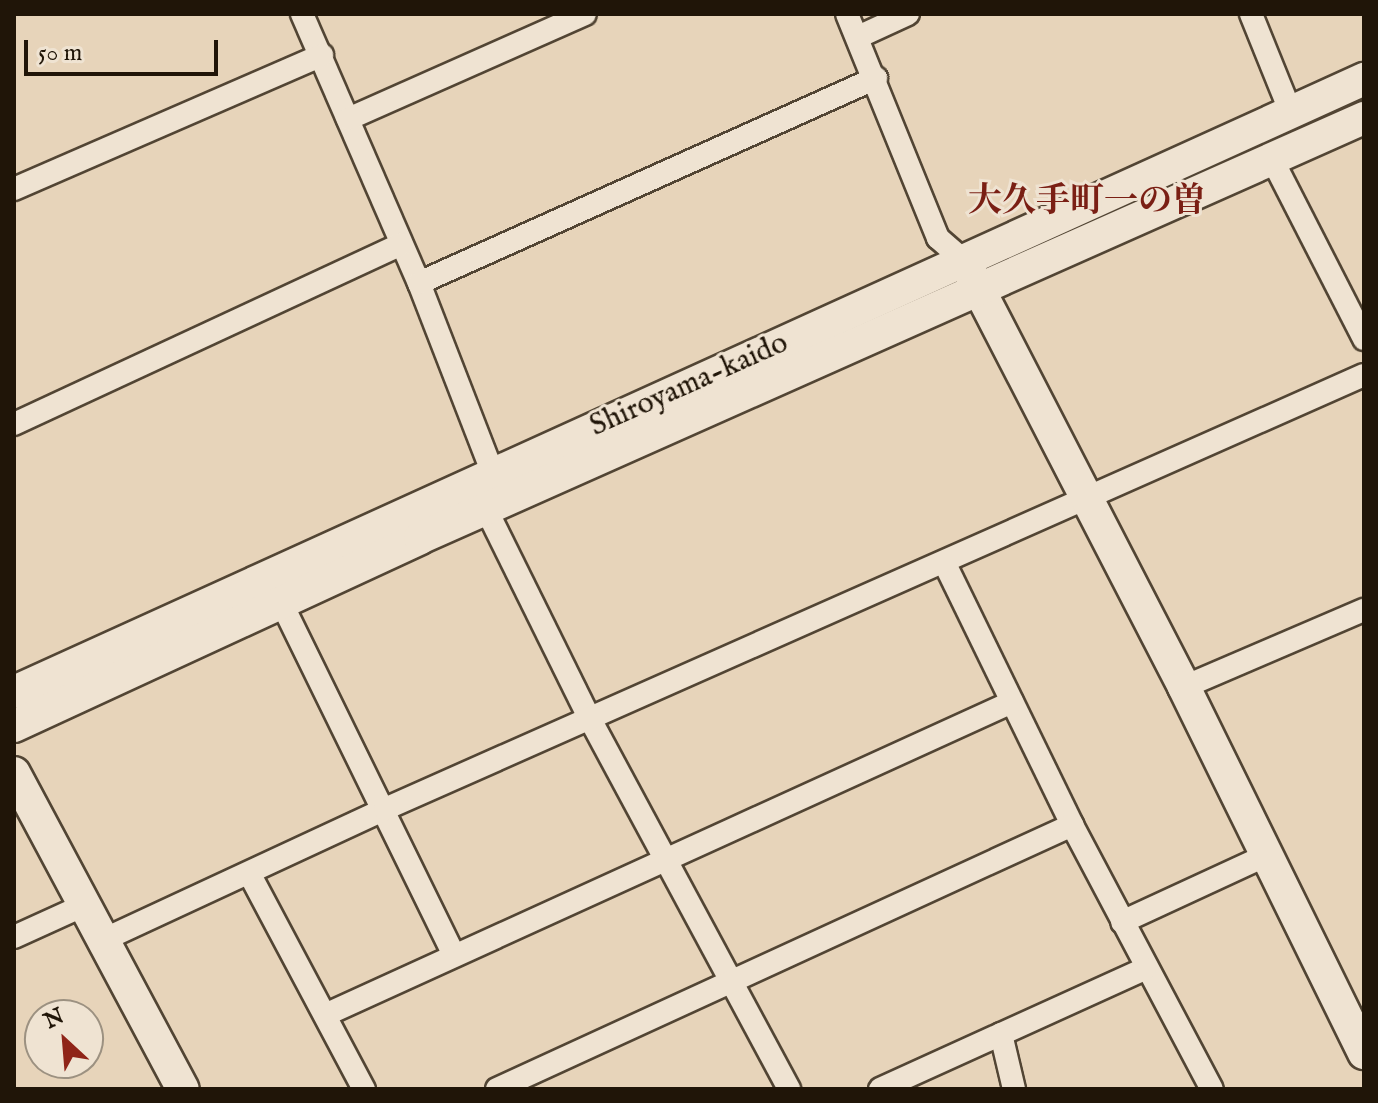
<!DOCTYPE html>
<html>
<head>
<meta charset="utf-8">
<style>
  body { margin:0 }
  #map { position:relative; width:1378px; height:1103px; overflow:hidden; background:#e7d4ba; font-family:"IM FELL English","Noto Serif JP",serif }
  div>[style] { position:absolute }
  .roads { filter:drop-shadow(2px 0 #524534) drop-shadow(-2px 0 #524534) drop-shadow(0 2px #524534) drop-shadow(0 -2px #524534) }
  .street>* { height:22px; margin:-11px; padding:0 11px; transform-origin:11px; border-radius:11px; background:#efe3d2 }
  .secondary>* { height:32px; margin:-16px; padding:0 16px; transform-origin:16px; border-radius:16px; background:#efe3d2 }
  span { translate:-50% -50%; white-space:nowrap; text-align:center; line-height:1.15; -webkit-text-stroke:6px #efe3d2; paint-order:stroke }
  .street-label { font-size:30px; color:#201508 }
  .quarter-label { font-size:34px; color:#7a1f14; font-weight:700 }
  .frame { position:absolute; inset:0; border:16px solid #201508; pointer-events:none }
  .north { position:absolute; left:24px; top:999px; width:80px; height:80px; box-sizing:border-box; background:#efe3d2; border:2px solid #9c9181; border-radius:50%; rotate:334deg; font-size:22px; font-weight:700; line-height:32px; text-align:center; color:#201508 }
  .north::after { content:''; display:block; margin:auto; width:28px; height:36px; background:#8f2418; clip-path:polygon(50% 0,100% 100%,50% 72%,0 100%) }
  .scale { position:absolute; left:24px; top:40px; width:194px; height:36px; box-sizing:border-box; border:4px solid #201508; border-top:0; padding-left:10px; font-size:24px; line-height:28px; white-space:nowrap; color:#201508; -webkit-text-stroke:6px #efe3d2; paint-order:stroke }
</style>
</head>
<body>
<div id="map">
  <div class="roads">
    <div class="street">
      <div style="left:302px;top:14px;width:293px;rotate:66.5deg"></div>
      <div style="left:419px;top:283px;width:202px;rotate:68.8deg"></div>
      <div style="left:847px;top:14px;width:242px;rotate:67.9deg"></div>
      <div style="left:938px;top:238px;width:35px;rotate:41deg"></div>
      <div style="left:1251px;top:14px;width:107px;rotate:68deg"></div>
      <div style="left:858px;top:37px;width:55px;rotate:-24.7deg"></div>
      <div style="left:348px;top:119px;width:259px;rotate:-23.9deg"></div>
      <div style="left:1273px;top:161px;width:200px;rotate:62.9deg"></div>
      <div style="left:14px;top:189px;width:336px;rotate:-23.5deg"></div>
      <div style="left:419px;top:283px;width:501px;rotate:-24.16deg"></div>
      <div style="left:14px;top:424px;width:427px;rotate:-24.9deg"></div>
      <div style="left:486px;top:509px;width:237px;rotate:63.7deg"></div>
      <div style="left:591px;top:721px;width:418px;rotate:61.7deg"></div>
      <div style="left:944px;top:562px;width:292px;rotate:64deg"></div>
      <div style="left:1072px;top:825px;width:299px;rotate:62.1deg"></div>
      <div style="left:281px;top:602px;width:393px;rotate:63.9deg"></div>
      <div style="left:1184px;top:687px;width:196px;rotate:-23.2deg"></div>
      <div style="left:249px;top:873px;width:245px;rotate:62deg"></div>
      <div style="left:1122px;top:922px;width:160px;rotate:-24.8deg"></div>
      <div style="left:14px;top:937px;width:75px;rotate:-24.5deg"></div>
      <div style="left:103px;top:940px;width:311px;rotate:-24.9deg"></div>
      <div style="left:385px;top:809px;width:1071px;rotate:-23.91deg"></div>
      <div style="left:325px;top:1015px;width:755px;rotate:-24.49deg"></div>
      <div style="left:1001px;top:1034px;width:57px;rotate:76.7deg"></div>
      <div style="left:497px;top:1089px;width:633px;rotate:-24.66deg"></div>
      <div style="left:880px;top:1089px;width:291px;rotate:-24.4deg"></div>
    </div>
    <div class="secondary">
      <div style="left:971px;top:274px;width:465px;rotate:62.7deg"></div>
      <div style="left:1184px;top:687px;width:408px;rotate:63.8deg"></div>
      <div style="left:14px;top:692px;width:1483px;rotate:-24.42deg"></div>
      <div style="left:14px;top:726px;width:447px;rotate:-24.8deg"></div>
      <div style="left:420px;top:538px;width:1033px;rotate:-23.99deg"></div>
      <div style="left:14px;top:773px;width:358px;rotate:61.9deg"></div>
    </div>
  </div>
  <div class="street-label">
    <span style="left:689px;top:385px;rotate:-24deg">Shiroyama-kaido</span>
  </div>
  <div class="quarter-label">
    <span style="left:1087px;top:202px">大久手町一の曽</span>
  </div>
  <div class="frame"></div>
  <div class="north">N</div>
  <div class="scale">50 m</div>
</div>
</body>
</html>
